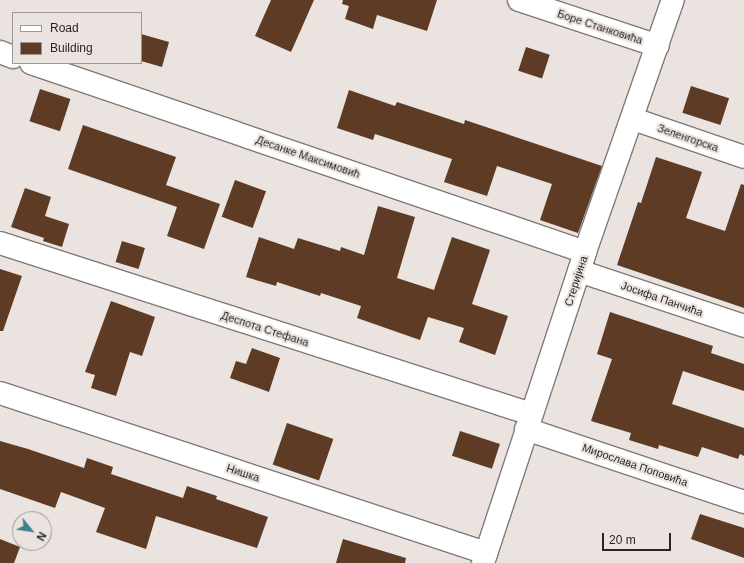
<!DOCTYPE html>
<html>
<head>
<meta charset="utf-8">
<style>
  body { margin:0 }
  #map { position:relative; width:744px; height:563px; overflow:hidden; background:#ebe3df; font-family:Helvetica,sans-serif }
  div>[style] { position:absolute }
  .building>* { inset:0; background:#5e3b24; transform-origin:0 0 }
  .roads { filter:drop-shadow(1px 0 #817a76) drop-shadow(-1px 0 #817a76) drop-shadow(0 1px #817a76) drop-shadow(0 -1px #817a76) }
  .minor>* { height:22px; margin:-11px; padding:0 11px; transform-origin:11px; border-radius:11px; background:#fff }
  span { translate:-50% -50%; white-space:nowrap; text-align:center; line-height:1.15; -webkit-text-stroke:4px #ebe3df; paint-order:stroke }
  .street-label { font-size:11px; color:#272422 }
  .legend { position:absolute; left:12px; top:12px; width:130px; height:52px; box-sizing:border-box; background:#ebe3df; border:1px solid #9d9793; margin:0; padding:5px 7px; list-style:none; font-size:12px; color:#272422 }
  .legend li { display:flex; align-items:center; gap:8px; height:20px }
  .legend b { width:20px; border:1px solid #9d9793 }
  .north { position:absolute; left:12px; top:511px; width:40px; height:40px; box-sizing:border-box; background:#ebe3df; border:1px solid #9d9793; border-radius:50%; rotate:120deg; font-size:11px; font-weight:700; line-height:16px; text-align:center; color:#272422 }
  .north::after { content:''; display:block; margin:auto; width:14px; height:18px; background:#3c848a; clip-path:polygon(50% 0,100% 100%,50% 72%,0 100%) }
  .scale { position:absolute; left:602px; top:533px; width:69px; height:18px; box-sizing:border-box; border:2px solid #272422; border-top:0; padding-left:5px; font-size:12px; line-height:14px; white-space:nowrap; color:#272422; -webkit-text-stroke:3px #ebe3df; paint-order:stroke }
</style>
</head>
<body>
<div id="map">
  <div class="building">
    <div style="clip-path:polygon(271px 0,314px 0,291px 52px,255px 36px)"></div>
    <div style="clip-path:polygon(343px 0,437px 0,427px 31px,377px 15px,373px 29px,345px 19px,349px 6px,342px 4px)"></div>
    <div style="clip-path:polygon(141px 34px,169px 42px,162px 67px,141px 61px)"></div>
    <div style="left:526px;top:47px;width:25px;height:25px;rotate:18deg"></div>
    <div style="left:691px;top:86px;width:40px;height:28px;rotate:18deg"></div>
    <div style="left:40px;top:89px;width:32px;height:34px;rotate:18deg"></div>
    <div style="clip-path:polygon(349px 90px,395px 106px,397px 102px,464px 124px,465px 120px,602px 166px,578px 233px,540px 220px,552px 184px,497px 166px,487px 196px,444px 182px,452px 159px,375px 134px,373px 140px,337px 128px)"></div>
    <div style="clip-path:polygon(83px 125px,176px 157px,166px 185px,220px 204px,204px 249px,167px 236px,177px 207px,68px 169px)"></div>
    <div style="clip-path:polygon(656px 157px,702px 172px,686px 218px,725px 231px,741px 184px,744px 185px,744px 308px,617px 265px,638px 202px,641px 203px)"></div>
    <div style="left:235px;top:180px;width:33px;height:39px;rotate:20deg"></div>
    <div style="clip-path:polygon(25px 188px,51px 197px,45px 216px,69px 224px,62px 247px,43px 241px,44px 238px,11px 227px)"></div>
    <div style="clip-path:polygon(378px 206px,415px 217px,397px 278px,434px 290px,452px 237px,490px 250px,472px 304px,508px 316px,495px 355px,459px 342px,464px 328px,428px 317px,420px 340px,357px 318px,361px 306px,321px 293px,320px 296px,277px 282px,276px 286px,246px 277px,259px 237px,294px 249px,298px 238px,340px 251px,341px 247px,364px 255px)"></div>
    <div style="left:122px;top:241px;width:24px;height:22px;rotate:17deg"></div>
    <div style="clip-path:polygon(0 269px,22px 276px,3px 331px,0 331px)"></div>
    <div style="clip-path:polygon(111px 301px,155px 317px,142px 356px,130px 352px,116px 396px,91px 388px,95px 375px,85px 372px)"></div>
    <div style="clip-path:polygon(610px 312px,713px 346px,711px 353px,744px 364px,744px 391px,683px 371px,672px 404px,744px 428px,744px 456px,740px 454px,738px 459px,702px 447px,698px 457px,659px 445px,658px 449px,629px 440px,631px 433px,591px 421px,612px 359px,597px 354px)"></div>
    <div style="clip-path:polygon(252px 348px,280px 358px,269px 392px,230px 378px,236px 361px,246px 364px)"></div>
    <div style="left:287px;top:423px;width:49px;height:44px;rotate:19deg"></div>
    <div style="left:460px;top:431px;width:42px;height:26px;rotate:18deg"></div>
    <div style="clip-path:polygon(0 441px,28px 449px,84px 468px,87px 458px,113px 467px,111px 474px,183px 498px,187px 486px,217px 496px,216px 499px,268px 517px,257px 548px,156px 516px,146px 549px,96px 532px,105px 508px,61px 492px,55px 508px,0 489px)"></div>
    <div style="clip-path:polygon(700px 514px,744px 528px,744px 558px,691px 539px)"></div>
    <div style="clip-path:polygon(0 539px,20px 547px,14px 563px,0 563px)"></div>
    <div style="clip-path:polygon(343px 539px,406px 558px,405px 563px,336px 563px)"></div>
  </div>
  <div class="roads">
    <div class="minor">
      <div style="left:519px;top:0;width:146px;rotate:18.3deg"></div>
      <div style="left:0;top:52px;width:14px;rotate:21deg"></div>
      <div style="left:31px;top:63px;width:585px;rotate:18.84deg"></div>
      <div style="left:633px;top:119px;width:117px;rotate:18.9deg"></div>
      <div style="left:0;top:243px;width:558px;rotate:17.85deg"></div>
      <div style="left:579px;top:271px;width:174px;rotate:18.4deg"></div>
      <div style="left:0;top:393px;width:512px;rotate:18.22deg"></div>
      <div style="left:526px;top:429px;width:230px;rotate:18.5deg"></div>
      <div style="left:483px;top:563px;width:327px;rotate:-71.8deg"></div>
      <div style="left:585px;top:252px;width:267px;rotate:-70.8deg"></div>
    </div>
  </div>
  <div class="street-label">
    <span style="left:600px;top:27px;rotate:18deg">Боре Станковића</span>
    <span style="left:688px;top:138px;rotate:19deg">Зеленгорска</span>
    <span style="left:308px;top:157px;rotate:19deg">Десанке Максимовић</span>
    <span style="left:576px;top:281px;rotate:-72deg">Стеријина</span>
    <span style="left:662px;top:299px;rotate:19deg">Јосифа Панчића</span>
    <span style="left:265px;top:329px;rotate:18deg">Деспота Стефана</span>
    <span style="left:635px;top:465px;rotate:19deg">Мирослава Поповића</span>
    <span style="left:243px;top:473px;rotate:18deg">Нишка</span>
  </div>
  <ul class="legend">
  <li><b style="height:5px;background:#fff"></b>Road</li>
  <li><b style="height:11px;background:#5e3b24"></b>Building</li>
  </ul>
  <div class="north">N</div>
  <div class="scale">20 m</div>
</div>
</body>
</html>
